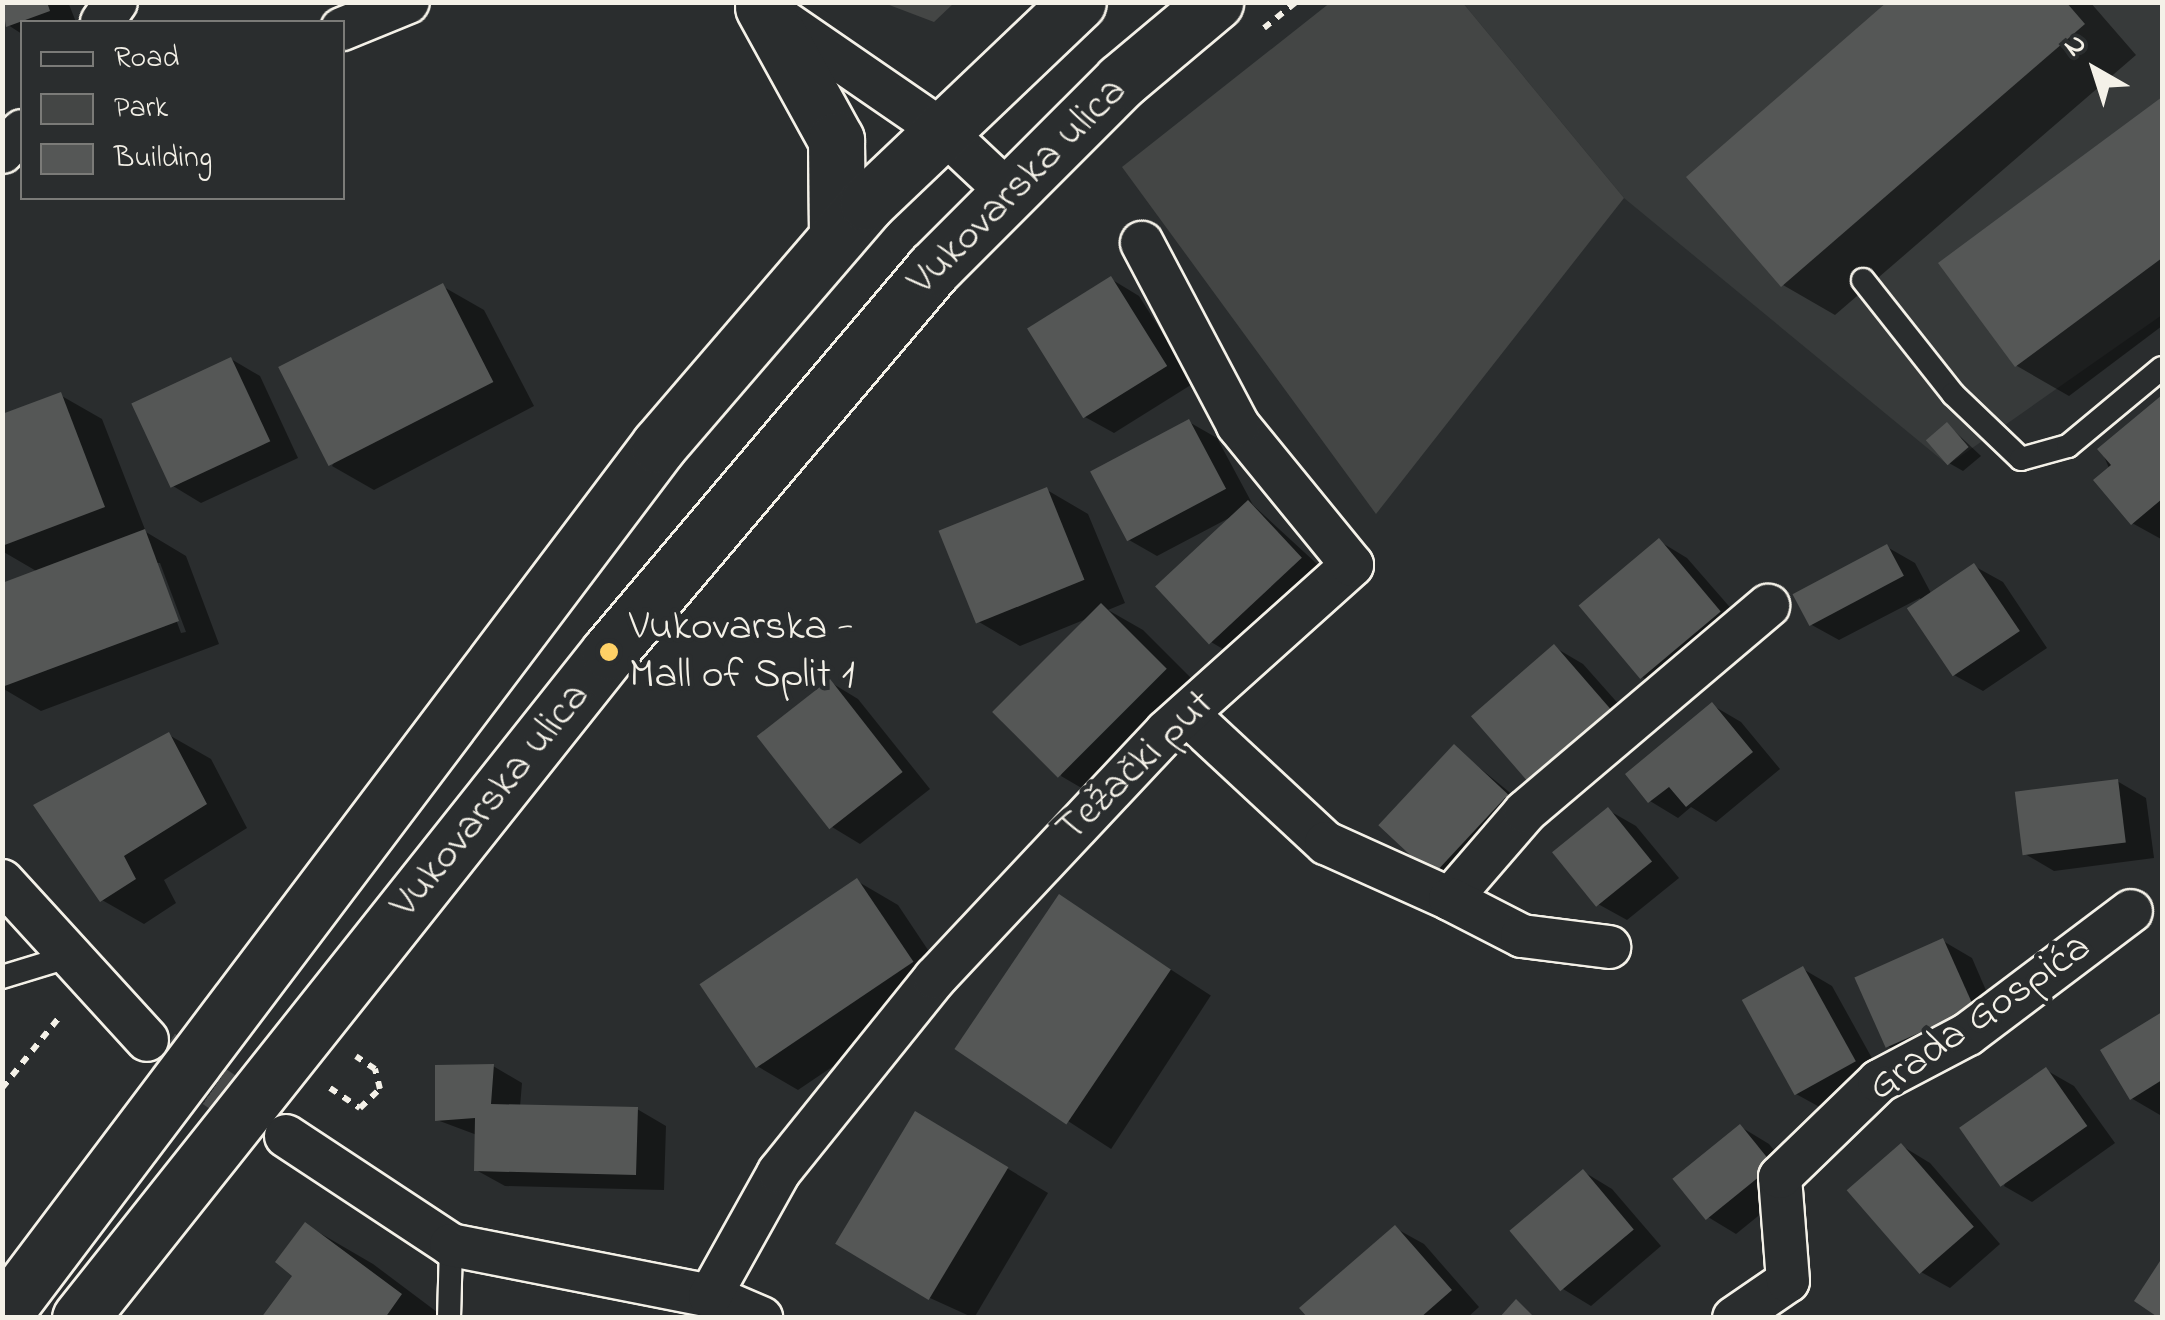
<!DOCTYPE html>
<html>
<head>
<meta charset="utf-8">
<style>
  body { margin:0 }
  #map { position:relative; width:2165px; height:1320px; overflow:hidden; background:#2a2d2e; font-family:"Indie Flower",sans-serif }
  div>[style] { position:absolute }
  .built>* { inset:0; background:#373a3a }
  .green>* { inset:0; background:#444645 }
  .shadow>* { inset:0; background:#0007; transform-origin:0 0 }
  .building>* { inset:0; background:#555756; transform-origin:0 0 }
  .street-tunnel>* { height:42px; margin-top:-21px; transform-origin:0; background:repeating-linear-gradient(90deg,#484a4a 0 42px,transparent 0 63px) }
  .path>* { height:6px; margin-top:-3px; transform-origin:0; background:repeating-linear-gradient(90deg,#f4f1e8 0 8px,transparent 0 16px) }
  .roads { filter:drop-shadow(2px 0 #f4f1e8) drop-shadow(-2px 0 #f4f1e8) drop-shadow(0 2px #f4f1e8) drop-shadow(0 -2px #f4f1e8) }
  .lane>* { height:22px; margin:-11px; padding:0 11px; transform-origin:11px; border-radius:11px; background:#2a2d2e }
  .street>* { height:42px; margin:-21px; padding:0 21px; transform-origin:21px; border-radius:21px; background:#2a2d2e }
  .secondary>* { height:55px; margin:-27.5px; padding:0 27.5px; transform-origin:27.5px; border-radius:27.5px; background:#2a2d2e }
  .dots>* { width:28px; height:28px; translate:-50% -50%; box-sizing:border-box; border:5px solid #2a2d2e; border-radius:50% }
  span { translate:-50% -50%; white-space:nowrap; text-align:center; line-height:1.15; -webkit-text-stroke:9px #2a2d2e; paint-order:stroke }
  .street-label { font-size:42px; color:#f4f1e8 }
  .poi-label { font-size:42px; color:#f4f1e8 }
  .left { translate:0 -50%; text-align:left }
  .frame { position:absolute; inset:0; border:5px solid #f4f1e8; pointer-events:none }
  .legend { position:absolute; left:20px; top:20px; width:325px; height:180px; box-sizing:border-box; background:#2a2d2e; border:2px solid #7b7b78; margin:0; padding:12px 18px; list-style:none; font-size:30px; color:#f4f1e8 }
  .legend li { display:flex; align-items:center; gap:20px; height:50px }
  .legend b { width:50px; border:2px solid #7b7b78 }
  .north { position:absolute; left:2045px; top:20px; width:100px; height:100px; -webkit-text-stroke:8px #2a2d2e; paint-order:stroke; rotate:321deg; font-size:28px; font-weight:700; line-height:40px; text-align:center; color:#f4f1e8 }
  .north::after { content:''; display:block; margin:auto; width:35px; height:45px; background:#f4f1e8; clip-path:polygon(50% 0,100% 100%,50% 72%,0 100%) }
</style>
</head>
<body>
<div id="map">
  <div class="built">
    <div style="clip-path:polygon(1463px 3px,2162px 3px,2162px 315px,1948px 465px,1624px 198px)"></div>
  </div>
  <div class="green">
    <div style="clip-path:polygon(1331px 2px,1463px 3px,1624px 198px,1376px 514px,1122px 167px)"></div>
    <div style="clip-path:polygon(884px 3px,954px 3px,934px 22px)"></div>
  </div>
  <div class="shadow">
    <div style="clip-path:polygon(2px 2px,68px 2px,76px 22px,22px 22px,22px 34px,8px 25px)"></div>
    <div style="clip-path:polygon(1891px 2px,2090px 2px,2136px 55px,1835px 315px,1783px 285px)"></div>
    <div style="clip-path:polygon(2162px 100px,2162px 326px,2069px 396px,2017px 366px,1941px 264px)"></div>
    <div style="clip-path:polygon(1111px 279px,1139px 296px,1194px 383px,1114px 433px,1085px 417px)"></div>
    <div style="clip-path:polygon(442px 286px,484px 310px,534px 406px,374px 490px,332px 466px)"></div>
    <div style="clip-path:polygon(231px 359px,260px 376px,298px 458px,201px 503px,173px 486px)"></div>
    <div style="clip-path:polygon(evenodd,60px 395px,102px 419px,146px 532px,186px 556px,219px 644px,41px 711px,2px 688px,2px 585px,38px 572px,2px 551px,2px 417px,60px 395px,155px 563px,160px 563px,186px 632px,181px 633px,155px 563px)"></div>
    <div style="clip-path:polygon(2162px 399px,2162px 538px,2161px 539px,2132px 523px,2101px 449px)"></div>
    <div style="clip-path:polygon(1189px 422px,1217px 438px,1253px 505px,1329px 575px,1240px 659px,1211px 642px,1229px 518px,1157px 556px,1129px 540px)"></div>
    <div style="clip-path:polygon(1948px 425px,1981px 456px,1963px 471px,1949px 463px)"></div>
    <div style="clip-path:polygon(1047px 490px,1088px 514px,1125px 603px,1108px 610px,1143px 630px,1207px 694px,1102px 800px,1061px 776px,1091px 617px,1020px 646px,979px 622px)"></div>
    <div style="clip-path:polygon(1659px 541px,1687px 558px,1748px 628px,1671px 694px,1642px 677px)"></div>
    <div style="clip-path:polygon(1887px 547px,1915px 563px,1932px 595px,1974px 566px,2003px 582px,2047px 648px,1983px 691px,1954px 675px,1920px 598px,1839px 640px,1810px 624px)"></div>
    <div style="clip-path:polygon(1554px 647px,1583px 664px,1646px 735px,1567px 805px,1539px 788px)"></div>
    <div style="clip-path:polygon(830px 682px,858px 699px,930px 789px,860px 844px,832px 827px)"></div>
    <div style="clip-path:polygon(1712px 705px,1741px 722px,1780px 769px,1716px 822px,1691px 807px,1678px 818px,1650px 801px)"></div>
    <div style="clip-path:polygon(169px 735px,211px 759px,247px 828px,164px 880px,176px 903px,144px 924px,102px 900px)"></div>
    <div style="clip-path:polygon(1454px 747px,1535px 813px,1461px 890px,1433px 874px)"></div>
    <div style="clip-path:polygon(2117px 781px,2146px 798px,2154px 858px,2054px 871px,2025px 854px)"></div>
    <div style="clip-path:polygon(1608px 810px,1636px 826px,1679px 878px,1627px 920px,1598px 904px)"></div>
    <div style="clip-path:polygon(857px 881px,898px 905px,952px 986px,798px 1090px,757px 1066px)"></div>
    <div style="left:1059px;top:897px;width:181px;height:183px;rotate:33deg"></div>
    <div style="clip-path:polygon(1943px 941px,1972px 958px,2001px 1025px,1915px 1062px,1886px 1045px)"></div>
    <div style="clip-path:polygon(1803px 969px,1832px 986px,1883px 1078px,1825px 1110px,1796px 1094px)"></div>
    <div style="clip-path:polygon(2162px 1015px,2162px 1113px,2160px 1115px,2131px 1098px,2103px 1051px)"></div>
    <div style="clip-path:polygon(493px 1066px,522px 1083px,520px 1107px,637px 1109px,666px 1126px,664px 1190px,505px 1186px,476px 1170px,477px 1135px,437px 1120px)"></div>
    <div style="clip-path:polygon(2046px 1070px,2074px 1086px,2115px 1143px,2032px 1202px,2004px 1186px)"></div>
    <div style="clip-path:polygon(1741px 1127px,1769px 1144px,1800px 1182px,1736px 1234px,1708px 1217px)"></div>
    <div style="clip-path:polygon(957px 1138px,1048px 1193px,974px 1318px,930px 1298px)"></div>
    <div style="clip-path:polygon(1902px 1146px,1930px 1163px,2000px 1244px,1950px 1288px,1921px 1272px)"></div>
    <div style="clip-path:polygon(1584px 1172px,1612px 1189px,1661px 1246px,1591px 1306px,1563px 1289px)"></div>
    <div style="clip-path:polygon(306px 1225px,373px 1264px,445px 1318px,264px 1318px,296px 1275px)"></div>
    <div style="clip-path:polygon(1395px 1228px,1424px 1244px,1479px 1307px,1467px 1318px,1311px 1318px)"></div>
  </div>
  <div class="building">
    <div style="clip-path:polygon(2px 2px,47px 2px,50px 11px,6px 27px)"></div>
    <div style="clip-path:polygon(1887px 2px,2066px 2px,2085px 24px,1781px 287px,1686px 177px)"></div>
    <div style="clip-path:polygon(2162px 97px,2162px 258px,2015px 367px,1938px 263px)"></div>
    <div style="left:1111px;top:276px;width:106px;height:99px;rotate:58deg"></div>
    <div style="left:443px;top:283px;width:111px;height:185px;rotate:63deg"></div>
    <div style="left:231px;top:357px;width:93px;height:110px;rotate:65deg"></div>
    <div style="clip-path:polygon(61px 392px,105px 507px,2px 546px,2px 414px)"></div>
    <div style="clip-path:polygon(2162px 395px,2162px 499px,2131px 525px,2093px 480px,2111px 465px,2097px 449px)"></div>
    <div style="left:1189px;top:419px;width:79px;height:112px;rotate:62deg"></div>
    <div style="left:1947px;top:422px;width:33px;height:28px;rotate:49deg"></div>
    <div style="left:1047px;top:487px;width:100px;height:117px;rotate:68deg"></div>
    <div style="left:1248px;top:500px;width:79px;height:127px;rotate:47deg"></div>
    <div style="clip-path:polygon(145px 529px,179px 621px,2px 687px,2px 583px)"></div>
    <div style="left:1659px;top:538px;width:96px;height:105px;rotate:50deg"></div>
    <div style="left:1887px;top:544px;width:36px;height:107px;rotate:62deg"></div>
    <div style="left:1974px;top:563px;width:82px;height:81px;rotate:56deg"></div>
    <div style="left:1101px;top:603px;width:93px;height:154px;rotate:45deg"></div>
    <div style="left:1554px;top:644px;width:98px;height:110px;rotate:49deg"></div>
    <div style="left:830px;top:679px;width:118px;height:93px;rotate:52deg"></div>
    <div style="clip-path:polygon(1712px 702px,1753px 752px,1686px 807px,1669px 787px,1648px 803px,1625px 774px)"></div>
    <div style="clip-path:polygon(169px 732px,207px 804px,124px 856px,136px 879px,100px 902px,33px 805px)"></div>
    <div style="left:1454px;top:744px;width:74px;height:111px;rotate:43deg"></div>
    <div style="left:2118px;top:779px;width:64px;height:104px;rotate:83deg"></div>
    <div style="left:1608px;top:807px;width:70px;height:72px;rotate:51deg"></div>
    <div style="left:857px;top:878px;width:101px;height:190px;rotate:56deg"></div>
    <div style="left:1059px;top:894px;width:135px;height:187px;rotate:34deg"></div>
    <div style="left:1943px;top:938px;width:77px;height:97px;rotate:66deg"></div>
    <div style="left:1803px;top:966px;width:109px;height:70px;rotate:61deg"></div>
    <div style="clip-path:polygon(2162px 1012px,2162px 1080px,2130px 1100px,2100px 1050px)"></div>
    <div style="clip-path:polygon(494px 1064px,491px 1104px,638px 1107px,636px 1175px,474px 1171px,475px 1118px,435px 1121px,435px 1065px)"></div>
    <div style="left:2046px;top:1067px;width:72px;height:106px;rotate:55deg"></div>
    <div style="left:915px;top:1111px;width:109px;height:155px;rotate:31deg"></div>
    <div style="left:1740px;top:1124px;width:53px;height:87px;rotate:51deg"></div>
    <div style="left:1901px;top:1143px;width:111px;height:72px;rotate:49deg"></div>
    <div style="left:1583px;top:1169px;width:79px;height:96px;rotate:50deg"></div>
    <div style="clip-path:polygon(305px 1222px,402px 1294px,385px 1318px,261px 1318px,292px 1276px,275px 1262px)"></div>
    <div style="clip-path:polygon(1395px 1225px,1452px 1290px,1420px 1318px,1308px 1318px,1299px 1308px)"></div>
    <div style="clip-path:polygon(2162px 1258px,2162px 1318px,2159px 1318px,2134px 1301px)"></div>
    <div style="clip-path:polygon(1516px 1299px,1535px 1318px,1499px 1318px)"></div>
  </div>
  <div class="street-tunnel">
    <div style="left:163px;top:1051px;width:129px;rotate:34.6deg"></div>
  </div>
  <div class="path">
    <div style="left:1264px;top:28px;width:41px;rotate:-39.1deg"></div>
    <div style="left:2px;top:1088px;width:95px;rotate:-51deg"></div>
    <div style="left:330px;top:1088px;width:36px;rotate:34deg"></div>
    <div style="left:360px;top:1108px;width:28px;rotate:-44deg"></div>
    <div style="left:380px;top:1089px;width:21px;rotate:-104deg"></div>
    <div style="left:375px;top:1069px;width:23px;rotate:-146deg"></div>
  </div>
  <div class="roads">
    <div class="lane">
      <div style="left:1863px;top:280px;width:145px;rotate:51.7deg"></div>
      <div style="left:1953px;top:394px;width:94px;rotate:43.7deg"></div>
      <div style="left:2021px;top:459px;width:49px;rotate:-15.5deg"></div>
      <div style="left:2068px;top:446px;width:122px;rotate:-39.7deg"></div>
      <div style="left:2px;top:977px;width:72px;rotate:-16.9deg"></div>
      <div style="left:449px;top:1318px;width:73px;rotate:-88.4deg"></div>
    </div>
    <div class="street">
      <div style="left:767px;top:10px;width:214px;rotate:34.5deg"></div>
      <div style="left:943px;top:131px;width:91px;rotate:43.2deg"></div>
      <div style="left:102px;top:22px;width:24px;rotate:-55deg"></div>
      <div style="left:342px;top:29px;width:71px;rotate:-22.2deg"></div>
      <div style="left:2px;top:152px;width:29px;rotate:-46deg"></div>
      <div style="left:1187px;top:714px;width:190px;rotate:42.9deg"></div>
      <div style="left:1326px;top:843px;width:136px;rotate:24.3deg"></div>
      <div style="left:1450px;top:899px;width:115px;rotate:-49.2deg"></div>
      <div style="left:1525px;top:812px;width:319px;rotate:-40.3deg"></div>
      <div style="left:2px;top:881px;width:215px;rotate:47.6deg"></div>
      <div style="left:1450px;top:899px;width:81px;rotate:27.2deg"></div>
      <div style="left:1522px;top:936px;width:88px;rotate:7.2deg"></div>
      <div style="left:286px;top:1136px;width:198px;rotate:33.4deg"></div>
      <div style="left:451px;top:1245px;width:264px;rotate:11.1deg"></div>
      <div style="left:710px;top:1296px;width:56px;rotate:23.3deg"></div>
      <div style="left:710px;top:1296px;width:142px;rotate:-60.9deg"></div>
      <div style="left:779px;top:1172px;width:249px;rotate:-51.2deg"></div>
      <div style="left:935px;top:978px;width:337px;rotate:-46.8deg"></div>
      <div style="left:1166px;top:732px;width:250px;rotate:-41.9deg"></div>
      <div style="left:1352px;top:565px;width:181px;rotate:-129.2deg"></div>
      <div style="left:1238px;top:425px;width:206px;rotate:-117.8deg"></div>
      <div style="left:1734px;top:1318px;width:65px;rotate:-34.4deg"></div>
      <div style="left:1788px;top:1281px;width:104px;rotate:-94.4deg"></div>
      <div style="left:1780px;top:1177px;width:138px;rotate:-44.1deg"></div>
      <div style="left:1879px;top:1081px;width:101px;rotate:-27.8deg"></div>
      <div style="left:1968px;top:1034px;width:204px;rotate:-37deg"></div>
    </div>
    <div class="secondary">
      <div style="left:763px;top:7px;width:152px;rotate:61.2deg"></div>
      <div style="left:836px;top:140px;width:97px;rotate:89.4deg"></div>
      <div style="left:2px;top:1316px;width:1091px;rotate:-52.97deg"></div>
      <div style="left:659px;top:445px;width:319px;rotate:-49.3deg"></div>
      <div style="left:867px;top:203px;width:291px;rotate:-43.6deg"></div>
      <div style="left:80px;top:1318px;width:851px;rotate:-51.54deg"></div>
      <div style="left:609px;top:652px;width:503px;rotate:-49.76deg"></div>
      <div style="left:934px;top:268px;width:264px;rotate:-45deg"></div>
      <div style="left:1121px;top:81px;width:123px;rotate:-40deg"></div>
    </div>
  </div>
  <div class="dots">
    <div style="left:609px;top:652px;background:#ffd166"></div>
  </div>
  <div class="street-label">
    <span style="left:1018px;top:187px;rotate:-45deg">Vukovarska ulica</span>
    <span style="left:1136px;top:767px;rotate:-44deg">Težački put</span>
    <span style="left:491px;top:801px;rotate:-51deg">Vukovarska ulica</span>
    <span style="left:1980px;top:1018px;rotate:-35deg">Grada Gospića</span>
  </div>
  <div class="poi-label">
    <span class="left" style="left:629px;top:652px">Vukovarska -<br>Mall of Split 1</span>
  </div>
  <div class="frame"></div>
  <ul class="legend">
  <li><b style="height:12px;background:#2a2d2e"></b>Road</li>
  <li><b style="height:28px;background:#444645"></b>Park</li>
  <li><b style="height:28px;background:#555756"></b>Building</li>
  </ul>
  <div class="north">N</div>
</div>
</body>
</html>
